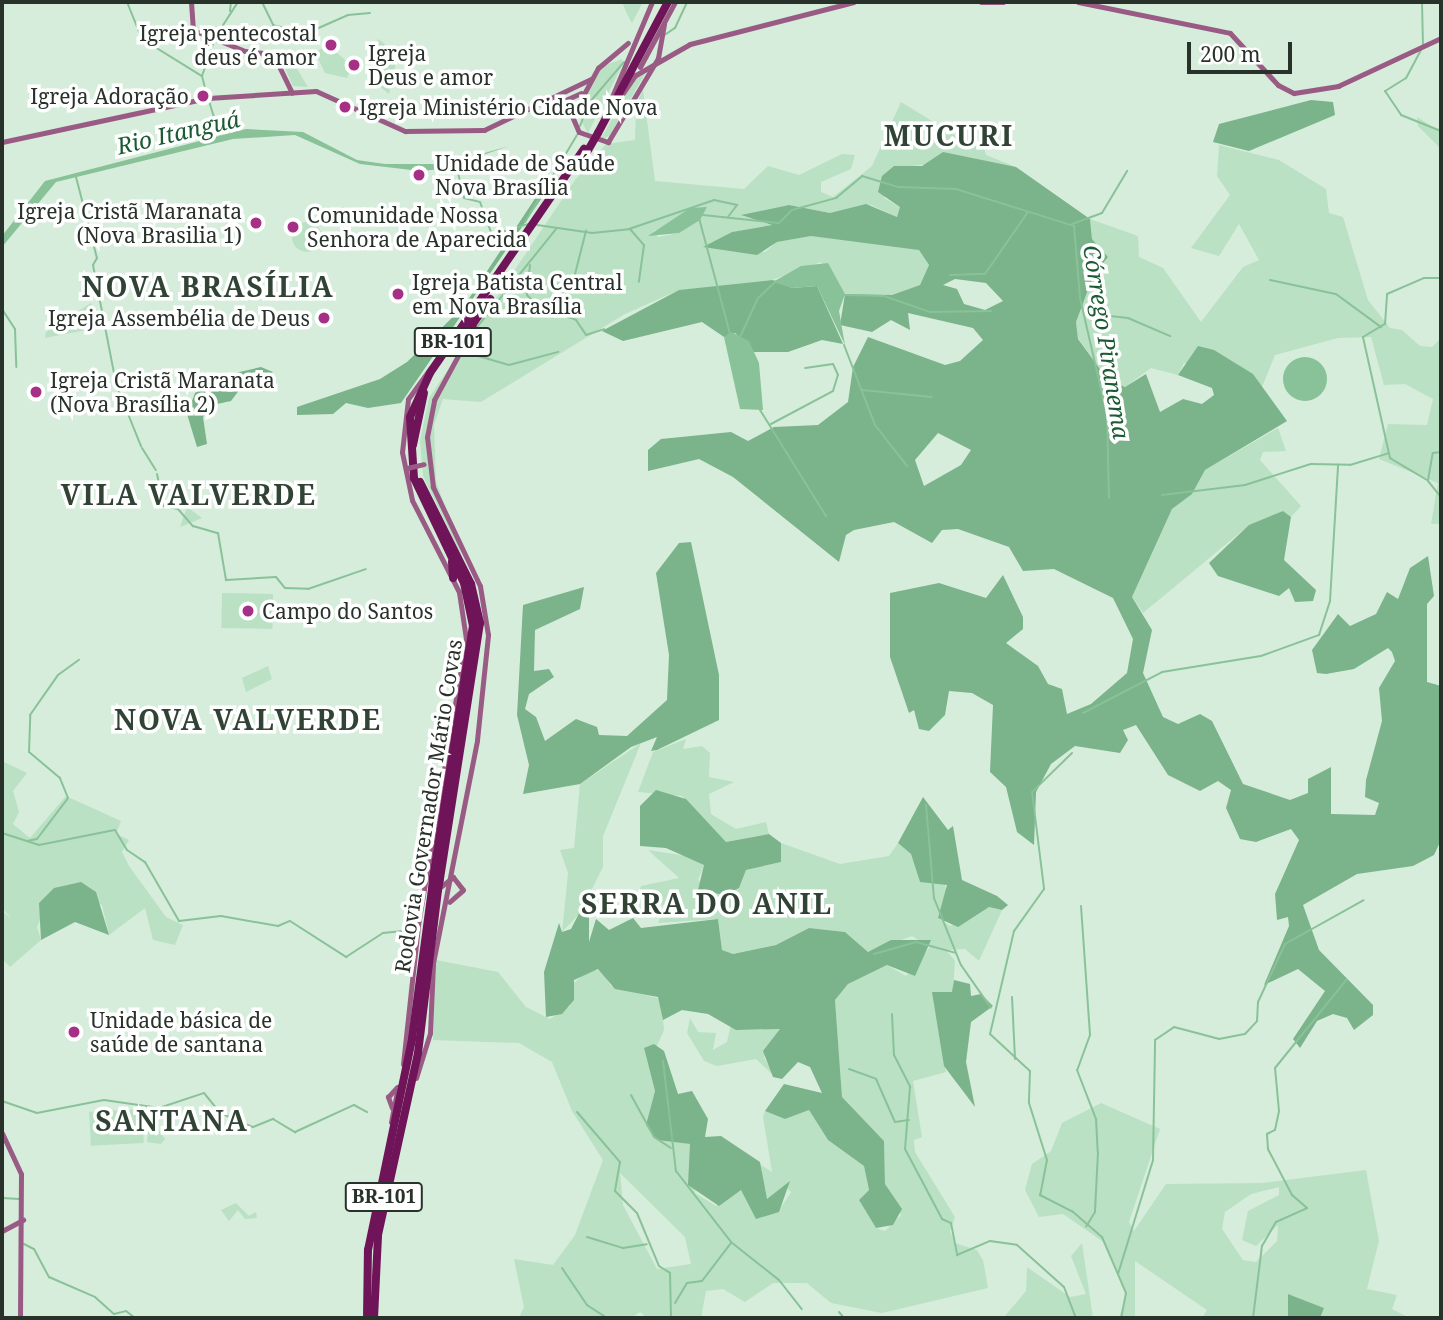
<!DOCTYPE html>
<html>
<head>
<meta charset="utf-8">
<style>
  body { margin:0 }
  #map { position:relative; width:1443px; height:1320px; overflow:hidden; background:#d6eddb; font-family:"Noto Serif",serif }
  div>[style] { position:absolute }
  .green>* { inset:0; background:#bae1c4; transform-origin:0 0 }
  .round { border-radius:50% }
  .forest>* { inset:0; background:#7bb38a }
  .water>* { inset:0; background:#89c298 }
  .stream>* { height:2px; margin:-1px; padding:0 1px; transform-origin:1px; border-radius:1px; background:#89c298 }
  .secondary>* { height:5px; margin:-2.5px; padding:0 2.5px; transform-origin:2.5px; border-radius:2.5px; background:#995b84 }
  .highway>* { height:8px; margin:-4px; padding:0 4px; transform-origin:4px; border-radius:4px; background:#701459 }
  .secondary-bridge>* { height:5px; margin:-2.5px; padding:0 2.5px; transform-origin:2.5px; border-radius:2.5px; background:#995b84 }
  .highway-bridge>* { height:8px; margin:-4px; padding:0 4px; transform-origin:4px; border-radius:4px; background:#701459 }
  .dots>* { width:19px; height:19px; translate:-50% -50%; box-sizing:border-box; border:4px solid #fff; border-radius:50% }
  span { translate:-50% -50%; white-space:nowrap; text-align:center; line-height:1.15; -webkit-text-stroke:7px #fff; paint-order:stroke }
  .shield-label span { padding:2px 5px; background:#fff; border:2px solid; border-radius:5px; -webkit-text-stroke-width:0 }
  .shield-label { font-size:19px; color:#28312a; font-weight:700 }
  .poi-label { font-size:21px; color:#28312a }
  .right { translate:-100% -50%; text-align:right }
  .left { translate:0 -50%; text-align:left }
  .street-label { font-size:21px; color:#28312a }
  .water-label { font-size:23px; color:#1b5a33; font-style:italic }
  .district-label { font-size:28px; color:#304335; font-weight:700; letter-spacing:2px }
  .frame { position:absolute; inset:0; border:4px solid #28312a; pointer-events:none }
  .scale { position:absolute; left:1187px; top:42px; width:105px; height:32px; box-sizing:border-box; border:4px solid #28312a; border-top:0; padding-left:9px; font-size:21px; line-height:24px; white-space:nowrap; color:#28312a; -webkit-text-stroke:5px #fff; paint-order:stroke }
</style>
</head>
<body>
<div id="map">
  <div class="green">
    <div style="clip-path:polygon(622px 2px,643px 2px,632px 23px,627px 14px)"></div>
    <div style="clip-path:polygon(378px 39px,398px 54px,389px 94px,372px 80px,379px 73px,376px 63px,366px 61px)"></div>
    <div style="clip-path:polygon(328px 45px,352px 66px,347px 78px,325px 73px,315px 52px)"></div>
    <div style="clip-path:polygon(622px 59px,623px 64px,588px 133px,576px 112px,603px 66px)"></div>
    <div style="clip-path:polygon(650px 65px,609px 136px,600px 140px,638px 74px)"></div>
    <div style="clip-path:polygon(296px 67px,308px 87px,293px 86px,285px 68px)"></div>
    <div style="clip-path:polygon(evenodd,643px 90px,655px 181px,744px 189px,768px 166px,799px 175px,842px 154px,855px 155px,851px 169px,821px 182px,821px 192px,833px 197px,872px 166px,901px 102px,974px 147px,982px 140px,986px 155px,1016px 167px,970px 159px,912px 166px,884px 198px,900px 207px,897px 217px,871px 205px,830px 213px,789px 205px,742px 216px,772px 225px,732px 232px,704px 247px,765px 252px,777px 242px,811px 236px,906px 246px,919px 250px,929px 265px,920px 285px,892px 295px,845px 294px,821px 262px,761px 284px,679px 290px,625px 314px,481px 402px,443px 399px,434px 425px,436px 481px,463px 559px,423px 476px,420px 440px,429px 398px,575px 180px,606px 144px,635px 140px,636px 104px,643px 90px,673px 223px,679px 233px,658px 237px,654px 231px,673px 223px)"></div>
    <div style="clip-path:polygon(1417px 117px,1441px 132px,1441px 149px,1418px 126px)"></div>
    <div style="clip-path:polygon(1219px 145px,1279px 160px,1326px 189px,1329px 213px,1343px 217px,1368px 300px,1390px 328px,1402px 330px,1420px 346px,1432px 347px,1441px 338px,1441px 524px,1431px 524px,1438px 483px,1379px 459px,1388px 424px,1427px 425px,1433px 399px,1405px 384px,1384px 385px,1371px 337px,1338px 338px,1275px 355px,1262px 387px,1253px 374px,1184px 363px,1178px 375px,1151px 368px,1125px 387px,1108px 380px,1078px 338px,1076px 322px,1103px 250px,1092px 239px,1090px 219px,1138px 236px,1139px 257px,1163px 268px,1201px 322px,1243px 267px,1259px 260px,1239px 224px,1219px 256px,1191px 248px,1230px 195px,1217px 176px)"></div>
    <div class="round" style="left:292px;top:222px;width:30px;height:30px"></div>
    <div style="clip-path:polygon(91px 303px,102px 327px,45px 338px,46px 332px)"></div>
    <div style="clip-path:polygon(1278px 428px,1286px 451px,1263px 452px,1260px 460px,1301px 506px,1291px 517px,1283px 511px,1242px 531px,1143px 613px,1132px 597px,1172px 509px,1192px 494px,1205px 470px)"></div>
    <div style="clip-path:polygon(187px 507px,202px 518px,180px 527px)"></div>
    <div style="left:222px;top:593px;width:51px;height:35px;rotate:1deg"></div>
    <div style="clip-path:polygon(268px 666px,272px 679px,246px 692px,242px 678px)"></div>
    <div style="clip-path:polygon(686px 739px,683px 749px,702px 746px,710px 753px,709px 777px,734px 782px,709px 794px,711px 814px,736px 829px,766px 822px,769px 834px,726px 842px,682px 796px,638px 792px,653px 752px)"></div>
    <div style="clip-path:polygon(641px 743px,603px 836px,603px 867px,580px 913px,562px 932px,568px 873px,560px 850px,574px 848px,580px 784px)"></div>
    <div style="clip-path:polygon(2px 761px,27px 773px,13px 791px,19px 812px,13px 824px,30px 838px,66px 796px,121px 821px,116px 834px,129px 840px,122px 852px,129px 866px,166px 917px,183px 925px,175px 945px,153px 940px,145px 908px,109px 935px,102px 905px,74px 888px,54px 888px,37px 927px,41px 940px,10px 967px,2px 959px,2px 911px,12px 919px,2px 908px)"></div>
    <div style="clip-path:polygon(evenodd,781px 843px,840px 864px,889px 856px,898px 843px,911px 854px,920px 882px,944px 880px,947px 894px,938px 918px,950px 926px,989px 907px,1002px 910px,979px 961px,965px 949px,946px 950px,955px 961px,953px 992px,939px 992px,934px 1002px,946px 1072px,913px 1081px,922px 1137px,914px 1140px,915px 1152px,955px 1217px,950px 1231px,955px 1243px,977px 1250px,983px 1260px,988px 1288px,882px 1313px,831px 1303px,807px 1283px,773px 1283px,745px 1302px,723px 1289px,706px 1291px,701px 1318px,647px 1318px,640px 1312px,631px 1318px,519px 1318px,524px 1307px,514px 1259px,553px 1265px,575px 1235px,603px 1160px,572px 1111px,552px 1062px,519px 1043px,433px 1040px,436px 960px,498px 972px,526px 1007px,550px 1019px,570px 1006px,571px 986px,587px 971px,601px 970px,611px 986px,661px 999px,664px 1030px,657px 1046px,644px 1048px,655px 1091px,646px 1125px,657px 1140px,690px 1144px,695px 1193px,716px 1206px,741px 1190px,759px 1218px,778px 1212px,791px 1192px,786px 1187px,769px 1200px,764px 1194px,761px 1165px,772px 1172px,763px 1117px,765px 1111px,785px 1119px,809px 1110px,828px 1140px,864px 1166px,869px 1190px,859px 1200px,876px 1228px,885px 1231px,901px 1215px,885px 1184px,884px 1141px,842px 1097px,835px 1000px,848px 984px,887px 965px,906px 976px,930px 947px,912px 936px,868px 952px,845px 932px,809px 928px,776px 945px,733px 954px,722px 950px,718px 919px,658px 923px,665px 905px,636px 901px,641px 886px,679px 878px,648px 850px,693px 857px,704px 865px,698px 880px,722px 896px,739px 888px,746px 870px,781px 862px,781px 843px,620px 1173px,685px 1237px,691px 1264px,657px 1269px,623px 1205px,620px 1173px)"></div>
    <div style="clip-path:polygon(690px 1018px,698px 1032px,716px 1033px,713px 1050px,727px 1042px,731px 1024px,736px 1030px,781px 1029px,764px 1057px,774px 1076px,756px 1059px,717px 1066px,704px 1061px,687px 1033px)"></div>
    <div style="clip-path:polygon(evenodd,1101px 1103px,1160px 1129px,1129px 1222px,1134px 1231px,1166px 1184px,1262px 1183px,1366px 1170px,1379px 1241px,1367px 1289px,1397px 1295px,1392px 1309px,1410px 1318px,1320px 1318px,1324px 1308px,1288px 1294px,1288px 1318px,1202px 1318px,1207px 1310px,1135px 1261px,1135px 1318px,1119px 1318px,1126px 1296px,1105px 1243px,1063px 1214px,1039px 1217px,1025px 1190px,1032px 1164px,1051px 1151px,1062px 1123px,1101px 1103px,1279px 1187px,1279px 1195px,1248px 1211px,1242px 1240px,1256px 1246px,1278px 1225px,1277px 1241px,1256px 1262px,1243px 1260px,1222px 1229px,1225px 1212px,1251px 1194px,1279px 1187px)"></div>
    <div style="left:142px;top:1109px;width:34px;height:53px;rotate:87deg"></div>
    <div style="clip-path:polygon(149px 1116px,165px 1139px,161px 1144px,147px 1142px)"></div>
    <div style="clip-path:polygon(236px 1203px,249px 1216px,256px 1212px,257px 1218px,245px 1219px,238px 1210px,229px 1221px,221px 1210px)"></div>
    <div style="clip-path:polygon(1082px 1243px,1093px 1318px,1003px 1318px,1026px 1291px,1027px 1267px,1070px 1297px,1086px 1294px,1071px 1256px)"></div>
  </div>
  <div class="forest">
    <div style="clip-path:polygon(1311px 100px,1333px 102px,1335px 115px,1249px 151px,1213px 142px,1219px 124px)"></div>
    <div style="clip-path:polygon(evenodd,943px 152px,1016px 167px,1090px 219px,1092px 239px,1108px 257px,1094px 274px,1076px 322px,1078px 339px,1108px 380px,1125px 387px,1146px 374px,1160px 412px,1183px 399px,1202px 404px,1214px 395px,1212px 388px,1178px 375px,1198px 346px,1214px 350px,1253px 374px,1287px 421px,1205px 470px,1192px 494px,1172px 509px,1132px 597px,1152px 630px,1143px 673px,1163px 717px,1178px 724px,1200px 714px,1212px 721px,1243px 784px,1290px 800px,1308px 793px,1308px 779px,1331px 767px,1331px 814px,1375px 815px,1379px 803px,1365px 797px,1366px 780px,1382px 721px,1379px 688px,1395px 661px,1392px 652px,1388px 648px,1354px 669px,1326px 674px,1317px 673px,1312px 650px,1338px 614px,1350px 626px,1376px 614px,1387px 592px,1398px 599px,1410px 568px,1428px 556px,1434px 596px,1427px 604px,1427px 682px,1441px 686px,1441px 840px,1434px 855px,1413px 866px,1357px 874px,1303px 905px,1319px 950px,1373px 1005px,1373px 1015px,1354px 1030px,1347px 1018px,1333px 1014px,1317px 1021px,1300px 1048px,1293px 1039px,1325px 991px,1298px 969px,1264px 985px,1289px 926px,1288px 917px,1277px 920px,1275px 894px,1299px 840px,1291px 829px,1256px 842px,1240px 839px,1226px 808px,1231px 790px,1218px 781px,1200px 791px,1168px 775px,1136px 725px,1123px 730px,1128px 740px,1120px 753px,1075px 746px,1051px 764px,1036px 792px,1034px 845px,1017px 832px,1006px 787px,990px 772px,993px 705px,972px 693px,949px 691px,945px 715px,929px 731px,919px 729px,914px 710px,909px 713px,890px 657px,890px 593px,939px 583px,986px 598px,1003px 575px,1023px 617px,1023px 629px,1006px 643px,1038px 666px,1048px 684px,1062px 689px,1067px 714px,1091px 704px,1127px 673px,1133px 639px,1113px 598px,1054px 569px,1023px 571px,1009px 547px,958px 529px,942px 530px,932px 543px,894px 522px,854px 530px,846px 535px,839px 562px,733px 477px,699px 459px,648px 471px,648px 450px,661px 439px,731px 432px,748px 441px,774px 427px,818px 425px,848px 402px,853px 367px,868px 337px,945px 365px,960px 361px,983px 340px,973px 328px,908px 313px,910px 330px,891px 320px,872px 332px,840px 325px,845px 294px,892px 295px,920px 285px,929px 265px,919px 250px,811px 236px,777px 242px,757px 255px,703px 247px,732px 232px,772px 225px,741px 215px,789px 205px,830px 213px,866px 204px,897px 217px,900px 207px,878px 192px,882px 176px,894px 166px,922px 166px,943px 152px,955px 279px,986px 283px,1003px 301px,985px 310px,964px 304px,957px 289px,943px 285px,955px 279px,943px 152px,938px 433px,971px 450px,961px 465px,924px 486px,915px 460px,938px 433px)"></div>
    <div style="clip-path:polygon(548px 189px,401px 403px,368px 408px,346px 403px,333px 414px,297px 415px,297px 407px,380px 379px,407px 362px,464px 306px,540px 191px)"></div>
    <div style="clip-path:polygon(773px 280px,792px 288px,817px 286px,843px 344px,822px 340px,788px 352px,754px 352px,735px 333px,724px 337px,702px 322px,623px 341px,602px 331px,679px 290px)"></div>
    <div style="clip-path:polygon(261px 367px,273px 372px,243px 385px,231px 401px,217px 404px,203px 417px,207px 444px,197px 447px,187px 414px,195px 393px,222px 376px)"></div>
    <div style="clip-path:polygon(1283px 511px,1291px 517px,1284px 560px,1316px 590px,1313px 601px,1295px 602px,1289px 588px,1279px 596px,1218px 576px,1209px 563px,1249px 525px)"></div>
    <div style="clip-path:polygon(691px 542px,719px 675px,719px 720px,657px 750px,651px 751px,657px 737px,631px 747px,580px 784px,523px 794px,529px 765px,517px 715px,523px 605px,584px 587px,580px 609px,535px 630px,534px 671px,549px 669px,554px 677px,529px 694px,525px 709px,536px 717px,545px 741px,576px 719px,597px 727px,599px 735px,627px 736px,667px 700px,669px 655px,656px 573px,679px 543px)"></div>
    <div style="clip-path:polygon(656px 790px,686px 799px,726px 842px,769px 834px,781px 843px,781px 862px,746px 870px,739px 888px,725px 895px,698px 890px,704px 865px,666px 848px,640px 846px,640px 806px)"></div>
    <div style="clip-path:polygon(923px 797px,948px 830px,953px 826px,962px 880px,997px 896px,1008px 905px,1002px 910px,989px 907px,958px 927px,938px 918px,947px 885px,920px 882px,911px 854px,898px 843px)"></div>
    <div style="clip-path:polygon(81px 882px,96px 892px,109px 935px,75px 922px,41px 940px,39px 903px,54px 888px)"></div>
    <div style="clip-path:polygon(589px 894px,589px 942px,596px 919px,609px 930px,633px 918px,641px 928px,718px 919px,722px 950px,733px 954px,776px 945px,809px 928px,845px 932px,868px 952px,891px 940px,931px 940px,915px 976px,887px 965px,848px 984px,835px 1000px,842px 1097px,884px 1141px,885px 1184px,902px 1209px,893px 1225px,876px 1228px,859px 1200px,869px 1190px,864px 1166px,828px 1140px,809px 1110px,785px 1119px,765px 1111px,784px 1084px,822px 1093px,810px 1067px,798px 1062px,782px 1079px,773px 1077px,763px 1051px,780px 1029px,736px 1030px,708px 1014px,682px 1010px,663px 1020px,658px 997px,615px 989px,598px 969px,574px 980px,574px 1000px,562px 1014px,546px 1017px,544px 972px,559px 923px,562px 932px,571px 929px)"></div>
    <div style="clip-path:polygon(954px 980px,970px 984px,971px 996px,981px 994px,993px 1006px,971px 1022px,966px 1062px,975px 1107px,944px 1066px,932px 992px,952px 992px)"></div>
    <div style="clip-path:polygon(654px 1044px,664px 1051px,678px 1094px,692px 1091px,708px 1119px,705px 1137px,721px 1136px,760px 1162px,767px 1199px,790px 1181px,779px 1212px,756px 1219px,741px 1190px,719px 1206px,688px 1185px,690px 1144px,657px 1140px,646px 1125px,655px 1091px,644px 1048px)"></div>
    <div style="clip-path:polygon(1288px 1294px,1324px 1308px,1320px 1318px,1288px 1318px)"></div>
  </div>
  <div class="water">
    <div style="clip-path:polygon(246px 129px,303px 132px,357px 160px,385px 164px,446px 164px,509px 146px,442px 169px,420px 171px,360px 164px,295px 135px,233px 139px,56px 182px,2px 247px,2px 236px,45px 181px)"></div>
    <div style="clip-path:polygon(707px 207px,700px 220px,679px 233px,648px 236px,690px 208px)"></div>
    <div style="clip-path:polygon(828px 263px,845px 294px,839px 311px,845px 345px,817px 286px,792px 288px,773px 282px,801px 266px)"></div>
    <div style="clip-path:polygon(731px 332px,749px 341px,759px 363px,763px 410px,740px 409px,724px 337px)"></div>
    <div class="round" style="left:1283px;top:357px;width:44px;height:44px"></div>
  </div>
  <div class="stream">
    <div style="left:127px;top:2px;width:40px;rotate:68deg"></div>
    <div style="left:142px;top:39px;width:70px;rotate:31.7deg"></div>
    <div style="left:262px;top:2px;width:25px;rotate:64deg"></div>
    <div style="left:273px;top:25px;width:33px;rotate:16deg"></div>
    <div style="left:305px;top:34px;width:47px;rotate:-23.8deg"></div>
    <div style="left:348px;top:15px;width:22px;rotate:-5deg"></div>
    <div style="left:1422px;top:2px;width:43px;rotate:88.7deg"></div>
    <div style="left:230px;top:11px;width:9px;rotate:-84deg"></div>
    <div style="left:216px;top:36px;width:40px;rotate:-57.1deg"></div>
    <div style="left:663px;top:36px;width:14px;rotate:-34deg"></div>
    <div style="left:675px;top:28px;width:29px;rotate:-65deg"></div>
    <div style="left:1421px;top:50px;width:32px;rotate:118deg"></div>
    <div style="left:1406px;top:78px;width:25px;rotate:148deg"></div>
    <div style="left:1385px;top:91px;width:29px;rotate:56deg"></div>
    <div style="left:1401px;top:115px;width:43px;rotate:21.8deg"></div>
    <div style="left:207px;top:96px;width:21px;rotate:-104deg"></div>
    <div style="left:202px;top:76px;width:37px;rotate:-71deg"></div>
    <div style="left:209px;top:101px;width:37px;rotate:73deg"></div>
    <div style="left:580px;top:126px;width:25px;rotate:-69deg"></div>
    <div style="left:589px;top:103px;width:54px;rotate:-49.5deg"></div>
    <div style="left:456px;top:165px;width:34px;rotate:76deg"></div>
    <div style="left:464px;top:198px;width:16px;rotate:14deg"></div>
    <div style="left:480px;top:202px;width:35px;rotate:70deg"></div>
    <div style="left:492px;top:235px;width:38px;rotate:-17deg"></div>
    <div style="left:76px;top:177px;width:84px;rotate:75.5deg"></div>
    <div style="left:97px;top:258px;width:8px;rotate:120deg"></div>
    <div style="left:93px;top:265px;width:115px;rotate:79deg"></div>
    <div style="left:703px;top:215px;width:76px;rotate:6deg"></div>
    <div style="left:779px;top:223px;width:18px;rotate:-45deg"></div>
    <div style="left:792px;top:210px;width:46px;rotate:-15.3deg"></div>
    <div style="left:836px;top:198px;width:34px;rotate:-40deg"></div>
    <div style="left:862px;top:176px;width:39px;rotate:17deg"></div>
    <div style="left:899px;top:187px;width:57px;rotate:2deg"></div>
    <div style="left:956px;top:189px;width:124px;rotate:17.4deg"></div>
    <div style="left:1074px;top:226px;width:72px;rotate:85.2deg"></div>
    <div style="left:1080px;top:298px;width:120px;rotate:77deg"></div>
    <div style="left:1107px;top:415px;width:83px;rotate:88.6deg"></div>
    <div style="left:699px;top:218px;width:120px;rotate:75deg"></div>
    <div style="left:525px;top:222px;width:101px;rotate:-59.1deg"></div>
    <div style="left:1072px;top:224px;width:32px;rotate:-20deg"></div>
    <div style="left:1102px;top:213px;width:49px;rotate:-59.2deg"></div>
    <div style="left:537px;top:225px;width:56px;rotate:8.3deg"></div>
    <div style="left:592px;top:233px;width:37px;rotate:-6deg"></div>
    <div style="left:629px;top:229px;width:90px;rotate:-18.8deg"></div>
    <div style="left:714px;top:200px;width:24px;rotate:12deg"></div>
    <div style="left:737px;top:205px;width:15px;rotate:127deg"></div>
    <div style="left:630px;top:229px;width:21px;rotate:49deg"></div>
    <div style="left:644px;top:245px;width:37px;rotate:98deg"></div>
    <div style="left:530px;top:265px;width:30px;rotate:96deg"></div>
    <div style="left:527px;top:295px;width:18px;rotate:45deg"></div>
    <div style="left:540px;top:308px;width:38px;rotate:18deg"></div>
    <div style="left:576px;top:320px;width:18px;rotate:56deg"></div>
    <div style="left:586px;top:335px;width:19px;rotate:-18deg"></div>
    <div style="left:950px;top:275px;width:35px;rotate:-2deg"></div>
    <div style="left:985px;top:274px;width:75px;rotate:-55.3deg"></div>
    <div style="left:574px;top:278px;width:49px;rotate:-75.7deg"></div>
    <div style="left:1270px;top:280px;width:67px;rotate:12deg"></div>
    <div style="left:1336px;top:294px;width:56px;rotate:36.3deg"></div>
    <div style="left:842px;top:295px;width:42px;rotate:1.4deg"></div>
    <div style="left:884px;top:296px;width:49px;rotate:19.2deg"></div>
    <div style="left:930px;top:312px;width:61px;rotate:-0.9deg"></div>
    <div style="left:1441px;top:301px;width:19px;rotate:90deg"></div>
    <div style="left:2px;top:309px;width:24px;rotate:57deg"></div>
    <div style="left:15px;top:329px;width:38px;rotate:88deg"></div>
    <div style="left:1084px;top:313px;width:44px;rotate:6.5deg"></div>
    <div style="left:1128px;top:318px;width:46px;rotate:23.2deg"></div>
    <div style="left:473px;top:332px;width:134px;rotate:-51.1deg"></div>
    <div style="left:740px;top:337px;width:43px;rotate:-65.2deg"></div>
    <div style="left:758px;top:298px;width:25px;rotate:-43deg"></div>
    <div style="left:844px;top:345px;width:86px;rotate:68.8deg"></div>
    <div style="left:875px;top:425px;width:52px;rotate:52deg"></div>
    <div style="left:461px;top:351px;width:50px;rotate:16.3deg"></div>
    <div style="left:509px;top:365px;width:51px;rotate:-14.9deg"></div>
    <div style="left:116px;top:382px;width:16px;rotate:72deg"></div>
    <div style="left:862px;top:390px;width:70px;rotate:5.7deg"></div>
    <div style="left:122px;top:399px;width:51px;rotate:68deg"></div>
    <div style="left:760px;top:410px;width:125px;rotate:58.1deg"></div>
    <div style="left:771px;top:424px;width:70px;rotate:-28deg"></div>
    <div style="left:833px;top:391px;width:17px;rotate:-73deg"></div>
    <div style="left:838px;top:375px;width:12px;rotate:-114deg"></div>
    <div style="left:833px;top:364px;width:28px;rotate:172deg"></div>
    <div style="left:142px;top:448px;width:26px;rotate:58deg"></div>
    <div style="left:157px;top:474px;width:33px;rotate:78deg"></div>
    <div style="left:164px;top:506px;width:14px;rotate:12deg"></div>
    <div style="left:178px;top:509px;width:23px;rotate:49deg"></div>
    <div style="left:193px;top:526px;width:26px;rotate:16deg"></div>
    <div style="left:218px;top:533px;width:48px;rotate:80.3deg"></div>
    <div style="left:226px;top:580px;width:50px;rotate:-3.4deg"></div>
    <div style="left:276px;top:577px;width:14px;rotate:51deg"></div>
    <div style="left:285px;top:588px;width:23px;rotate:2deg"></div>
    <div style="left:308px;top:589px;width:61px;rotate:-19deg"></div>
    <div style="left:1427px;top:480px;width:43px;rotate:-149.3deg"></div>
    <div style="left:1390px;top:458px;width:124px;rotate:-102.6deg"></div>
    <div style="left:1363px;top:337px;width:26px;rotate:-31deg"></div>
    <div style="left:1385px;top:324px;width:30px;rotate:-86deg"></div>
    <div style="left:1387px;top:294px;width:40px;rotate:-23.4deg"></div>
    <div style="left:1424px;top:278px;width:17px"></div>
    <div style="left:1428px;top:480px;width:27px;rotate:-80deg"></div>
    <div style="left:1433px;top:453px;width:8px;rotate:-7deg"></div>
    <div style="left:1428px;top:481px;width:21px;rotate:51deg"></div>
    <div style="left:1162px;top:495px;width:84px;rotate:-6.9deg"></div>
    <div style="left:1245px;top:485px;width:69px;rotate:-17.7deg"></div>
    <div style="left:1311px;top:464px;width:39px;rotate:1deg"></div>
    <div style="left:1350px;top:465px;width:39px;rotate:-17deg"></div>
    <div style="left:1083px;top:713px;width:89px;rotate:-27.4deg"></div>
    <div style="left:1162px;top:672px;width:100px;rotate:-9.2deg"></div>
    <div style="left:1261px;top:656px;width:62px;rotate:-19.9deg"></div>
    <div style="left:1319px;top:635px;width:36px;rotate:-72deg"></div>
    <div style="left:1330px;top:601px;width:136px;rotate:-86.6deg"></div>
    <div style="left:1072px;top:753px;width:56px;rotate:135.7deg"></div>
    <div style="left:1032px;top:792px;width:98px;rotate:82.9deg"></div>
    <div style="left:1044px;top:889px;width:52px;rotate:125.5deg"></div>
    <div style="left:1014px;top:931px;width:106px;rotate:103.1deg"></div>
    <div style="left:990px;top:1034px;width:54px;rotate:42.8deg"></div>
    <div style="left:1030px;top:1071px;width:32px;rotate:92deg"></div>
    <div style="left:1029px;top:1103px;width:60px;rotate:72.5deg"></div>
    <div style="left:1047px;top:1160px;width:36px;rotate:101deg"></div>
    <div style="left:1040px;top:1195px;width:36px;rotate:27deg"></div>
    <div style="left:1072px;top:1211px;width:40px;rotate:41deg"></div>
    <div style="left:1102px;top:1237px;width:61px;rotate:66.8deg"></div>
    <div style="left:1126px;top:1293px;width:25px;rotate:101deg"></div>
    <div style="left:926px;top:805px;width:93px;rotate:85.1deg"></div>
    <div style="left:934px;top:898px;width:72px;rotate:68.1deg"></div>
    <div style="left:961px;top:965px;width:52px;rotate:55.1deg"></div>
    <div style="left:2px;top:833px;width:39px;rotate:18deg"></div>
    <div style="left:39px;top:845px;width:77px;rotate:-11.2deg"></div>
    <div style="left:115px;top:830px;width:23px;rotate:59deg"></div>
    <div style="left:127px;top:850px;width:22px;rotate:34deg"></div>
    <div style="left:145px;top:862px;width:68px;rotate:60deg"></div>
    <div style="left:179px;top:921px;width:42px;rotate:-6.8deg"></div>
    <div style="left:221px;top:916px;width:58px;rotate:10deg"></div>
    <div style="left:278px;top:926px;width:13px;rotate:-23deg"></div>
    <div style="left:290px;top:921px;width:67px;rotate:32.7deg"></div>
    <div style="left:346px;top:957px;width:44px;rotate:-33deg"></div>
    <div style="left:383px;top:933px;width:27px;rotate:-6deg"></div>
    <div style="left:27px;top:841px;width:10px;rotate:-11deg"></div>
    <div style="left:37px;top:839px;width:51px;rotate:-52.9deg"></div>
    <div style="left:68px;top:798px;width:22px;rotate:-112deg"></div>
    <div style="left:60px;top:778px;width:40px;rotate:-140deg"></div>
    <div style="left:29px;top:752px;width:37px;rotate:-88deg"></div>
    <div style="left:30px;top:715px;width:49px;rotate:-55deg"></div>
    <div style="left:58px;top:675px;width:26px;rotate:-36deg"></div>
    <div style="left:1081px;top:906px;width:129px;rotate:86deg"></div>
    <div style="left:1090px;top:1035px;width:37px;rotate:110deg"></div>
    <div style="left:1077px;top:1070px;width:53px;rotate:68.8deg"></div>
    <div style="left:1096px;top:1119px;width:33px;rotate:87deg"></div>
    <div style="left:1098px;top:1152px;width:60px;rotate:92.9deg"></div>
    <div style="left:1095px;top:1212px;width:17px;rotate:121deg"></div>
    <div style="left:874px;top:954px;width:44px;rotate:-15.9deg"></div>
    <div style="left:916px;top:942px;width:41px;rotate:15.4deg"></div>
    <div style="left:1012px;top:997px;width:62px;rotate:87.2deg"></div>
    <div style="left:892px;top:1014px;width:41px;rotate:87.2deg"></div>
    <div style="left:894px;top:1055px;width:36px;rotate:63deg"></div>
    <div style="left:910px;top:1087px;width:62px;rotate:94.6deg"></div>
    <div style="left:905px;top:1149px;width:79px;rotate:62.1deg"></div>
    <div style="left:942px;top:1219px;width:10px;rotate:24deg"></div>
    <div style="left:951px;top:1223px;width:33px;rotate:79deg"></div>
    <div style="left:957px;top:1255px;width:36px;rotate:-23deg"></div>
    <div style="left:990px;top:1241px;width:27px;rotate:8deg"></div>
    <div style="left:1017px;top:1245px;width:63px;rotate:41.8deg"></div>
    <div style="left:1064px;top:1287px;width:33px;rotate:69deg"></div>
    <div style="left:663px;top:1061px;width:111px;rotate:83.3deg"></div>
    <div style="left:676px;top:1171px;width:90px;rotate:52.2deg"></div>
    <div style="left:731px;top:1242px;width:61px;rotate:38.4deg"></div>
    <div style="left:779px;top:1280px;width:37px;rotate:52deg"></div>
    <div style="left:849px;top:1069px;width:29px;rotate:20deg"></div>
    <div style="left:876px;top:1079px;width:47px;rotate:66.2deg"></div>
    <div style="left:895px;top:1122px;width:14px;rotate:-8deg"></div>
    <div style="left:631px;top:1095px;width:48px;rotate:61.3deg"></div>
    <div style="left:654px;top:1137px;width:20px;rotate:33deg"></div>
    <div style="left:2px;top:1101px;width:37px;rotate:19deg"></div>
    <div style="left:37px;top:1113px;width:68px;rotate:-11deg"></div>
    <div style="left:104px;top:1100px;width:56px;rotate:8.3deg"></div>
    <div style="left:159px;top:1108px;width:47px;rotate:-18.4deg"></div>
    <div style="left:204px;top:1093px;width:26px;rotate:51deg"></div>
    <div style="left:220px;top:1113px;width:36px;rotate:23deg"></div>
    <div style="left:253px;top:1127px;width:22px;rotate:-22deg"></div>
    <div style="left:273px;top:1119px;width:26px;rotate:31deg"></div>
    <div style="left:295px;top:1132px;width:65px;rotate:-24.6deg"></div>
    <div style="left:354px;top:1105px;width:15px;rotate:28deg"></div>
    <div style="left:577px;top:1112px;width:66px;rotate:49.3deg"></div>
    <div style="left:620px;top:1162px;width:29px;rotate:100deg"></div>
    <div style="left:615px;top:1191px;width:31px;rotate:45deg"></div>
    <div style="left:637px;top:1213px;width:57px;rotate:67.5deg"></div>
    <div style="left:659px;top:1266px;width:13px;rotate:32deg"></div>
    <div style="left:670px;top:1273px;width:45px;rotate:88.7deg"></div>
    <div style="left:2px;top:1198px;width:17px;rotate:3deg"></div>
    <div style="left:587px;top:1237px;width:38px;rotate:17deg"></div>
    <div style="left:623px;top:1248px;width:24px;rotate:-9deg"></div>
    <div style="left:24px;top:1244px;width:11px;rotate:27deg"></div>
    <div style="left:34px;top:1249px;width:32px;rotate:62deg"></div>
    <div style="left:49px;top:1277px;width:50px;rotate:23.5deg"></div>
    <div style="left:95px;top:1297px;width:25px;rotate:42deg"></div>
    <div style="left:114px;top:1314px;width:12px;rotate:-14deg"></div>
    <div style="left:126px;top:1311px;width:11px;rotate:38deg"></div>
    <div style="left:562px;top:1268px;width:45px;rotate:56deg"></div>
    <div style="left:587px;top:1305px;width:24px;rotate:33deg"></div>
    <div style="left:1118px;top:1274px;width:119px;rotate:-72.9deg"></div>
    <div style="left:1153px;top:1160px;width:120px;rotate:-89deg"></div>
    <div style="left:1155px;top:1040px;width:23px;rotate:-34deg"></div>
    <div style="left:1174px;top:1027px;width:47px;rotate:14.9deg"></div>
    <div style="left:1219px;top:1039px;width:26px;rotate:-11deg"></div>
    <div style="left:1245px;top:1034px;width:18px;rotate:-47deg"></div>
    <div style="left:1257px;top:1021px;width:19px;rotate:-87deg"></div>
    <div style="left:1258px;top:1002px;width:64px;rotate:-65deg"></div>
    <div style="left:1285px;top:944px;width:90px;rotate:-29.1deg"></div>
    <div style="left:675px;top:1303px;width:23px;rotate:-59deg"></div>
    <div style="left:687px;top:1283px;width:15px;rotate:-8deg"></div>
    <div style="left:702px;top:1281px;width:48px;rotate:-52.7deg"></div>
    <div style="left:839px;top:1312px;width:8px;rotate:50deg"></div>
    <div style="left:919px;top:1318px;width:5px"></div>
    <div style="left:1253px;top:1318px;width:73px;rotate:-82.9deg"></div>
    <div style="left:1262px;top:1246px;width:28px;rotate:-60deg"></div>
    <div style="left:1276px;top:1222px;width:34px;rotate:-24deg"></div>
    <div style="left:1307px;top:1208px;width:20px;rotate:-139deg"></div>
    <div style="left:1292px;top:1195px;width:52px;rotate:-117.6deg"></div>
    <div style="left:1268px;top:1149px;width:15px;rotate:-94deg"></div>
    <div style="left:1267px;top:1134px;width:9px;rotate:-27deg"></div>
    <div style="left:1275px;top:1130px;width:19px;rotate:-78deg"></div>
    <div style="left:1279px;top:1111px;width:43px;rotate:-95.3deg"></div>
    <div style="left:1275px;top:1068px;width:114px;rotate:-51deg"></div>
  </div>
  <div class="secondary">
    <div style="left:191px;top:2px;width:28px;rotate:86deg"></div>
    <div style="left:193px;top:30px;width:56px;rotate:22deg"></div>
    <div style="left:245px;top:51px;width:28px;rotate:6deg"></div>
    <div style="left:273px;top:54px;width:43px;rotate:64deg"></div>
    <div style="left:981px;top:2px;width:22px"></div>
    <div style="left:1078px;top:2px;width:155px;rotate:11.5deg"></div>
    <div style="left:1230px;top:33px;width:71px;rotate:47.3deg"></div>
    <div style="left:1278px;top:85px;width:18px;rotate:27deg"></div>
    <div style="left:1294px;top:93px;width:45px;rotate:-9deg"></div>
    <div style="left:1338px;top:86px;width:114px;rotate:-25deg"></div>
    <div style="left:640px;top:67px;width:74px;rotate:-61.7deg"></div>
    <div style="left:634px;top:76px;width:64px;rotate:-29.7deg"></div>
    <div style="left:690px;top:44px;width:169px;rotate:-14.4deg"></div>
    <div style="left:623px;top:93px;width:22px;rotate:-56deg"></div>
    <div style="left:611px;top:99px;width:105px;rotate:-67.1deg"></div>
    <div style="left:556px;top:102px;width:15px;rotate:28deg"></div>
    <div style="left:569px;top:109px;width:25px;rotate:67deg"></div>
    <div style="left:579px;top:132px;width:31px;rotate:19deg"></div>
    <div style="left:608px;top:142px;width:98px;rotate:-59.2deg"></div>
    <div style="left:658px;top:58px;width:35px;rotate:-80deg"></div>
    <div style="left:561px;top:102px;width:22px;rotate:-24deg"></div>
    <div style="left:572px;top:116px;width:55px;rotate:-61.6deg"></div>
    <div style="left:598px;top:68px;width:39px;rotate:-40deg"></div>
    <div style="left:2px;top:142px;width:211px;rotate:-12.1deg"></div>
    <div style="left:208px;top:98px;width:108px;rotate:-3.7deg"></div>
    <div style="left:316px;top:91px;width:98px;rotate:24.2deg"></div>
    <div style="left:405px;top:131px;width:79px;rotate:-0.7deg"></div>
    <div style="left:484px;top:130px;width:119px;rotate:-25.5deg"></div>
    <div style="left:439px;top:888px;width:18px;rotate:-38deg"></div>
    <div style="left:453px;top:877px;width:16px;rotate:52deg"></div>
    <div style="left:463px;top:890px;width:18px;rotate:139deg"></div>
    <div style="left:403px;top:1064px;width:140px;rotate:-83.8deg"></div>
    <div style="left:418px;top:925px;width:290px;rotate:-80.5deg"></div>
    <div style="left:466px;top:639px;width:48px;rotate:-98.5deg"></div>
    <div style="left:459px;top:592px;width:103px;rotate:-117.1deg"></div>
    <div style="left:412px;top:500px;width:49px;rotate:-101.8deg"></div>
    <div style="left:402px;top:452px;width:53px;rotate:-83.5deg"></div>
    <div style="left:408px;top:399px;width:58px;rotate:-54.1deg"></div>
    <div style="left:416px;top:1078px;width:47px;rotate:-72.7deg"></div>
    <div style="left:430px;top:1033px;width:70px;rotate:-87.5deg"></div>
    <div style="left:433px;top:963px;width:227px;rotate:-78.8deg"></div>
    <div style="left:477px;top:740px;width:106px;rotate:-84deg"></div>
    <div style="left:488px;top:635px;width:50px;rotate:-99.3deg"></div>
    <div style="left:480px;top:586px;width:110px;rotate:-115.4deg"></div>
    <div style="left:433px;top:487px;width:50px;rotate:-96.8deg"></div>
    <div style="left:427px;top:437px;width:38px;rotate:-79deg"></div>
    <div style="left:434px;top:400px;width:84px;rotate:-61.6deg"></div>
    <div style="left:392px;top:1108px;width:12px;rotate:-110deg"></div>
    <div style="left:388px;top:1097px;width:13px;rotate:-48deg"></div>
    <div style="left:391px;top:1122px;width:36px;rotate:-79deg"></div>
    <div style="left:2px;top:1133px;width:45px;rotate:65.1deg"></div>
    <div style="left:21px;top:1174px;width:144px;rotate:90.4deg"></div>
    <div style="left:2px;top:1231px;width:24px;rotate:-28deg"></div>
  </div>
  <div class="highway">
    <div style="left:598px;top:133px;width:149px;rotate:-61.9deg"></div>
    <div style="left:468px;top:331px;width:39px;rotate:-55deg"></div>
    <div style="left:413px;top:445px;width:53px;rotate:-78.1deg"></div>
    <div style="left:420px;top:482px;width:114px;rotate:63.4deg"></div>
    <div style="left:471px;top:584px;width:40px;rotate:77deg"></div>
    <div style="left:480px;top:623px;width:259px;rotate:98.9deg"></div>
    <div style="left:452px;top:562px;width:16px;rotate:86deg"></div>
    <div style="left:433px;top:878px;width:255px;rotate:-81deg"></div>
    <div style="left:473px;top:626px;width:44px;rotate:-101.8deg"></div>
    <div style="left:464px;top:583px;width:116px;rotate:-115.5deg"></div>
    <div style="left:414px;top:478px;width:61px;rotate:-93.8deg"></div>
    <div style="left:410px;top:417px;width:48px;rotate:-65.6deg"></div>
    <div style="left:430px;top:373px;width:272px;rotate:-55.5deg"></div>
    <div style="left:367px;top:1318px;width:68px;rotate:-89.2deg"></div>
    <div style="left:368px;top:1250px;width:216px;rotate:-78.2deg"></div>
    <div style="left:412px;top:1039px;width:151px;rotate:-82.4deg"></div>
    <div style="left:374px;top:1318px;width:83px;rotate:-87.2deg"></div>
    <div style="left:378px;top:1235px;width:186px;rotate:-77.6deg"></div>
    <div style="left:418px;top:1053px;width:164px;rotate:-83deg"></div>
  </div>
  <div class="secondary-bridge">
    <div style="left:407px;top:468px;width:17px;rotate:-13deg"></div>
  </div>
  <div class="highway-bridge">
    <div style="left:587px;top:152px;width:22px;rotate:-60deg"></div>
    <div style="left:432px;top:889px;width:11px;rotate:-85deg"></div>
    <div style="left:438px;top:890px;width:11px;rotate:-80deg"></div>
  </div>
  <div class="dots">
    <div style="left:331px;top:45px;background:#a73087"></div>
    <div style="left:354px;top:65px;background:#a73087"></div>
    <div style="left:203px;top:96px;background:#a73087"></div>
    <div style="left:345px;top:107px;background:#a73087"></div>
    <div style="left:419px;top:175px;background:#a73087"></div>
    <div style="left:256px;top:223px;background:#a73087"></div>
    <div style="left:293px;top:227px;background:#a73087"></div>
    <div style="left:398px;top:294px;background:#a73087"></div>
    <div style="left:324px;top:318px;background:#a73087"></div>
    <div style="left:36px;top:392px;background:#a73087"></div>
    <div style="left:248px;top:611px;background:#a73087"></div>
    <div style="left:74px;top:1032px;background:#a73087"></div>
  </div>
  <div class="shield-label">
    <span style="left:453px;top:342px">BR-101</span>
    <span style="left:384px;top:1197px">BR-101</span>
  </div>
  <div class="poi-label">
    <span class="right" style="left:317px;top:45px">Igreja pentecostal<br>deus é amor</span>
    <span class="left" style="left:368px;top:65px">Igreja<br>Deus e amor</span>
    <span class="right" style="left:189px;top:96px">Igreja Adoração</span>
    <span class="left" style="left:359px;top:107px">Igreja Ministério Cidade Nova</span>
    <span class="left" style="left:435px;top:175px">Unidade de Saúde<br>Nova Brasília</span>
    <span class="right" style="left:242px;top:223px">Igreja Cristã Maranata<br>(Nova Brasilia 1)</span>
    <span class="left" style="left:307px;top:227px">Comunidade Nossa<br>Senhora de Aparecida</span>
    <span class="left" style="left:412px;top:294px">Igreja Batista Central<br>em Nova Brasília</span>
    <span class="right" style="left:310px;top:318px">Igreja Assembélia de Deus</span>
    <span class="left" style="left:50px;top:392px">Igreja Cristã Maranata<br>(Nova Brasília 2)</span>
    <span class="left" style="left:262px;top:611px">Campo do Santos</span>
    <span class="left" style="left:90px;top:1032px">Unidade básica de<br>saúde de santana</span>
  </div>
  <div class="street-label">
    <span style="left:428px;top:806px;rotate:-81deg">Rodovia Governador Mário Covas</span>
  </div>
  <div class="water-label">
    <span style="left:178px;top:132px;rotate:-13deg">Rio Itanguá</span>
    <span style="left:1107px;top:342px;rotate:81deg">Córrego Piranema</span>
  </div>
  <div class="district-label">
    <span style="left:949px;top:135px">MUCURI</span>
    <span style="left:208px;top:286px">NOVA BRASÍLIA</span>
    <span style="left:189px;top:494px">VILA VALVERDE</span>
    <span style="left:248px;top:719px">NOVA VALVERDE</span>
    <span style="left:707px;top:903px">SERRA DO ANIL</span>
    <span style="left:172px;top:1120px">SANTANA</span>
  </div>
  <div class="frame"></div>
  <div class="scale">200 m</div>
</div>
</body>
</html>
